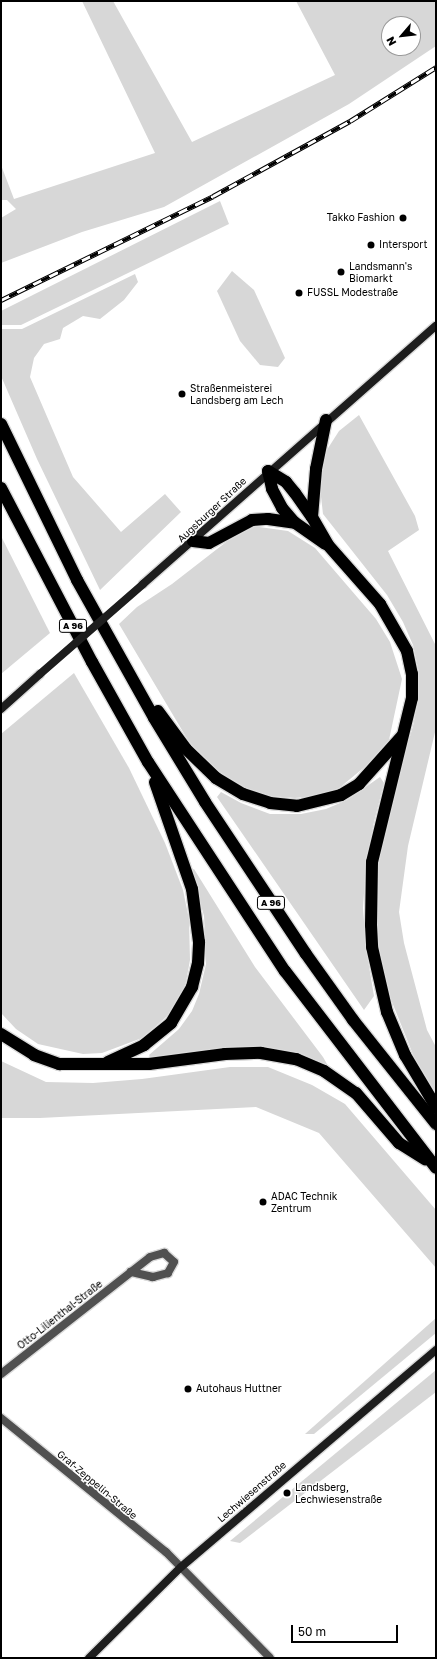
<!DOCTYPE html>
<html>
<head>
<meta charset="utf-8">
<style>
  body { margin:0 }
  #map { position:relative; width:437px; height:1659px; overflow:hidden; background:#fff; font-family:"Golos Text",sans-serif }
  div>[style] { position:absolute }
  .green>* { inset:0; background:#d7d7d7 }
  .roads { filter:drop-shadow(1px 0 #dbdbdb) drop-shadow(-1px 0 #dbdbdb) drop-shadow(0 1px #dbdbdb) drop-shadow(0 -1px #dbdbdb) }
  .street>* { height:8px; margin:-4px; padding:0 4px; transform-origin:4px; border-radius:4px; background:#505050 }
  .secondary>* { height:8px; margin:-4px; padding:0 4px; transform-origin:4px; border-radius:4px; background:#1d1d1d }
  .highway>* { height:12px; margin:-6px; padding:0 6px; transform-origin:6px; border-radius:6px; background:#000 }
  .rail>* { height:4.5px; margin-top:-2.25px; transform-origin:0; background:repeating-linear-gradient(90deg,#fff 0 9px,#000 0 18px); box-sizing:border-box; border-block:1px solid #000 }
  .secondary-bridge>* { height:8px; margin:-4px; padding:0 4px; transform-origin:4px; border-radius:4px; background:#1d1d1d }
  .dots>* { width:11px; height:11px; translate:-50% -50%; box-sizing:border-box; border:2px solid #fff; border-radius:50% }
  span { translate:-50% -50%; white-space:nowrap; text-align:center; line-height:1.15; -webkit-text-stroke:3px #fff; paint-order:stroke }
  .shield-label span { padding:1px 3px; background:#fff; border:1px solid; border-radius:3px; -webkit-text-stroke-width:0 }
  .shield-label { font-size:9px; color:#000; font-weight:700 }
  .poi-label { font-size:10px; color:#000 }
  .right { translate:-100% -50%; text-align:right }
  .left { translate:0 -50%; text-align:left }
  .street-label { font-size:10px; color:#000 }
  .frame { position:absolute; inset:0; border:2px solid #000; pointer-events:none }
  .north { position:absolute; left:381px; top:16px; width:40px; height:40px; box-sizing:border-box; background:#fff; border:1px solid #999; border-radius:50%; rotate:242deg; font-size:11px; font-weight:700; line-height:16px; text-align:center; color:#000 }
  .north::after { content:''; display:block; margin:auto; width:14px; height:18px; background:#000; clip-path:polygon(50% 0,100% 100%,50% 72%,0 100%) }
  .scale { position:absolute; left:291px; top:1625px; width:107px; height:18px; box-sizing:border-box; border:2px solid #000; border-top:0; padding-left:5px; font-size:12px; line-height:14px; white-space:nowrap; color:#000; -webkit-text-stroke:3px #fff; paint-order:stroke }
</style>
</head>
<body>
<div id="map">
  <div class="green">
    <div style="clip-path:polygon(evenodd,82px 1px,113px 1px,192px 142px,335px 75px,296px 1px,436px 1px,436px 46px,349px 104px,164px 207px,82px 232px,1px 263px,1px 218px,16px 209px,7px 200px,1px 200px,1px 165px,14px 199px,155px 153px,82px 1px,389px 24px,413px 24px,413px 48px,389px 48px,389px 24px)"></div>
    <div style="clip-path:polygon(220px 201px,229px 224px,21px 325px,1px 325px,1px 311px)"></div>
    <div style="clip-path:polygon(232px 271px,254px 290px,285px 358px,278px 367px,260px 365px,240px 341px,217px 291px)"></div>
    <div style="clip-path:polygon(135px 274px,138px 282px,124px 300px,100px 319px,83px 316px,63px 328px,60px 339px,44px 344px,34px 358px,30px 377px,73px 477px,121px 532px,165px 494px,181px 512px,100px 590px,37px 459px,1px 376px,1px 329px,22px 329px)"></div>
    <div style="clip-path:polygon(359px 415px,415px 516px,419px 530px,388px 551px,436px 646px,436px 728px,408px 846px,399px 912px,404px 943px,427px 1030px,436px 1047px,436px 1092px,420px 1072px,388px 992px,378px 949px,375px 910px,378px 864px,386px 820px,413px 726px,419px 695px,419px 673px,413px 645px,403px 622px,387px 595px,323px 514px,320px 488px,323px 456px,339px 431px)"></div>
    <div style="clip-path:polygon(252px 526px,288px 531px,315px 548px,376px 619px,390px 642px,402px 679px,389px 740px,378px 756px,338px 789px,317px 796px,295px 798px,269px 796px,245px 789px,220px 773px,192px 747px,119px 624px,137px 607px,172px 584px,239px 532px)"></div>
    <div style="clip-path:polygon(1px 536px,50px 633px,1px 674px)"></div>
    <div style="clip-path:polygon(74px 673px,129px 768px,165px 843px,183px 890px,189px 919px,190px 960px,186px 982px,179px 1001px,165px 1018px,142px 1038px,102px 1053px,83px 1054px,38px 1044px,16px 1029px,1px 1013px,1px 734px)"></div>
    <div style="clip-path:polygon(380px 777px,384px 783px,374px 822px,366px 863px,363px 908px,366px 948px,374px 996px,364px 1010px,217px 797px,221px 792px,241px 803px,270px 814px,301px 814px,326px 809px,347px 800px)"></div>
    <div style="clip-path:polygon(194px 869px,255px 967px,323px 1057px,327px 1064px,325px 1066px,296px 1055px,152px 1060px,149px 1055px,179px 1029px,192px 1011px,199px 994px,206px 964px,204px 916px,191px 870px)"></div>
    <div style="clip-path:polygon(1px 1061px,46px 1082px,93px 1083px,142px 1079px,230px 1067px,268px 1067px,312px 1085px,345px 1104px,436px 1210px,436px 1268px,319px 1133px,256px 1107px,40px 1118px,1px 1118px)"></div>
    <div style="clip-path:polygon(436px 1318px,436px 1333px,314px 1434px,305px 1434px)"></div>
    <div style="clip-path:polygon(436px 1370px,436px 1392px,240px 1543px,230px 1541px)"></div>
  </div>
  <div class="roads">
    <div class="street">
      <div style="left:1px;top:1374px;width:189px;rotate:-38.1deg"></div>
      <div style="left:150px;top:1257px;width:15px;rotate:-16deg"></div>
      <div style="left:164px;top:1253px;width:13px;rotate:42deg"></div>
      <div style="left:174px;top:1262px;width:13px;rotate:119deg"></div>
      <div style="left:168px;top:1273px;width:16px;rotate:165deg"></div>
      <div style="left:153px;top:1277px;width:23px;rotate:-167deg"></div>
      <div style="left:1px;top:1418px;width:213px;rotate:39.1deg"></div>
      <div style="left:166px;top:1552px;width:148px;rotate:45.5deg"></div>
    </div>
    <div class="secondary">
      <div style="left:143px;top:584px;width:390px;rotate:-41.4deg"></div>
      <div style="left:1px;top:709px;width:52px;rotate:-41.9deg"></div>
      <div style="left:89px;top:1658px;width:129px;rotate:-44.7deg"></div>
      <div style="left:181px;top:1567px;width:335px;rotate:-40.4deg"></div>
    </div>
    <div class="highway">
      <div style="left:1px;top:424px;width:174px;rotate:64deg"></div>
      <div style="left:77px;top:580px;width:158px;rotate:60.8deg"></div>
      <div style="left:154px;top:718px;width:98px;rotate:58.7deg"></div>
      <div style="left:205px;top:802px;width:182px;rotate:56.4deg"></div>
      <div style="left:306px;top:954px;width:81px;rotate:54.5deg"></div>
      <div style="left:353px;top:1020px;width:133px;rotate:51.4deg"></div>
      <div style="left:268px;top:471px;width:21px;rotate:31deg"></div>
      <div style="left:286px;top:482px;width:14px;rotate:51deg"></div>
      <div style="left:295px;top:493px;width:29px;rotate:55deg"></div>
      <div style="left:312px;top:517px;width:32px;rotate:60deg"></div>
      <div style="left:328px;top:545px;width:79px;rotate:48.6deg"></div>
      <div style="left:380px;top:604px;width:54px;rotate:60.1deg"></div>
      <div style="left:407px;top:651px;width:24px;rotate:78deg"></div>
      <div style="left:412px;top:674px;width:24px;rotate:90deg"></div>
      <div style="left:412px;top:698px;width:169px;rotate:103.7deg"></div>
      <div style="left:372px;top:862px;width:63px;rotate:90.9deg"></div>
      <div style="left:371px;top:925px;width:22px;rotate:87deg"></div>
      <div style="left:372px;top:947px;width:67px;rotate:77deg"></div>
      <div style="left:387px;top:1012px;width:47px;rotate:67.3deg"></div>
      <div style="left:405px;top:1055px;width:61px;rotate:59.2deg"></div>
      <div style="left:268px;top:471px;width:18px;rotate:77deg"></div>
      <div style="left:272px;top:489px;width:21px;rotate:62deg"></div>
      <div style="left:282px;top:508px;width:18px;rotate:49deg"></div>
      <div style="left:294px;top:522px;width:38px;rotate:35deg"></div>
      <div style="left:1px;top:488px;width:196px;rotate:62.4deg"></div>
      <div style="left:92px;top:662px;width:115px;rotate:60.8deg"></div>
      <div style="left:148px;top:762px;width:250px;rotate:56.8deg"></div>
      <div style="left:285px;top:971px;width:248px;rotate:52.5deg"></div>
      <div style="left:312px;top:517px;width:48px;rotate:-85.2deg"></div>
      <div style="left:316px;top:469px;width:50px;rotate:-78.5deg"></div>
      <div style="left:193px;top:541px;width:16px;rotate:7deg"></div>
      <div style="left:209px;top:543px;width:49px;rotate:-28.1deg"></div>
      <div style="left:252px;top:520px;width:16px;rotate:-4deg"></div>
      <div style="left:268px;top:519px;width:27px;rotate:8deg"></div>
      <div style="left:158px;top:711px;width:47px;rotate:53.6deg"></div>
      <div style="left:186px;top:749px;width:42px;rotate:44deg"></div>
      <div style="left:216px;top:778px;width:31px;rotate:31deg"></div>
      <div style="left:243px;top:794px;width:28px;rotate:18deg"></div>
      <div style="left:270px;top:803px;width:27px;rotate:6deg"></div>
      <div style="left:297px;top:806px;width:45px;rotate:-14deg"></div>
      <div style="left:341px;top:795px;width:21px;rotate:-31deg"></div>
      <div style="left:359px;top:784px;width:64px;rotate:-48.1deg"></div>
      <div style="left:1px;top:1034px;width:39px;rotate:32deg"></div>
      <div style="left:34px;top:1055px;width:27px;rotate:20deg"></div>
      <div style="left:59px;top:1064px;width:90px"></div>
      <div style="left:149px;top:1064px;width:77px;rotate:-7.5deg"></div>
      <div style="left:225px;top:1054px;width:36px;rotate:-2deg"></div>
      <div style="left:261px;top:1053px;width:36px;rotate:10deg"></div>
      <div style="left:296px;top:1059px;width:30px;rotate:23deg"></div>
      <div style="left:324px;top:1071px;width:39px;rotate:35deg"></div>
      <div style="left:356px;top:1093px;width:66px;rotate:49.3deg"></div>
      <div style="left:399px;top:1143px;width:31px;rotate:32deg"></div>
      <div style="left:108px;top:1062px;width:40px;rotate:-25deg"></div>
      <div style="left:144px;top:1045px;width:35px;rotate:-39deg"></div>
      <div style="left:171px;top:1023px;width:42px;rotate:-59.7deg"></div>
      <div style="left:192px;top:987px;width:25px;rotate:-76deg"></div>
      <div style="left:198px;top:963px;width:21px;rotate:-87deg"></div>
      <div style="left:199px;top:942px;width:53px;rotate:-97.5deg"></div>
      <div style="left:192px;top:889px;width:113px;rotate:-109.1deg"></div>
    </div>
  </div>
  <div class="rail">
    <div style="left:1px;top:300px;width:236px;rotate:-26.1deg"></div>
    <div style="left:213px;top:196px;width:156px;rotate:-28.7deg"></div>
    <div style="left:350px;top:121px;width:102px;rotate:-32.1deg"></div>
  </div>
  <div class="secondary-bridge">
    <div style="left:40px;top:674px;width:137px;rotate:-41.1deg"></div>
  </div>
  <div class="dots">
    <div style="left:403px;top:218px;background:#000"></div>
    <div style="left:371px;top:245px;background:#000"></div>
    <div style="left:341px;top:272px;background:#000"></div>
    <div style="left:299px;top:293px;background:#000"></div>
    <div style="left:182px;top:394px;background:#000"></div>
    <div style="left:263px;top:1202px;background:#000"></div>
    <div style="left:188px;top:1389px;background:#000"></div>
    <div style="left:287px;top:1493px;background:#000"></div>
  </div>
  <div class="shield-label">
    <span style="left:73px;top:626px">A 96</span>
    <span style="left:271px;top:903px">A 96</span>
  </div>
  <div class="poi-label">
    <span class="right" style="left:395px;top:218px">Takko Fashion</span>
    <span class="left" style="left:379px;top:245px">Intersport</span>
    <span class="left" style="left:349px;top:272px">Landsmann's<br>Biomarkt</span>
    <span class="left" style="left:307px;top:293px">FUSSL Modestraße</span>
    <span class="left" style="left:190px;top:394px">Straßenmeisterei<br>Landsberg am Lech</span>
    <span class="left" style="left:271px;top:1202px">ADAC Technik<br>Zentrum</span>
    <span class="left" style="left:196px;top:1389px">Autohaus Huttner</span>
    <span class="left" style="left:295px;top:1493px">Landsberg,<br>Lechwiesenstraße</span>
  </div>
  <div class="street-label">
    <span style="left:212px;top:510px;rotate:-43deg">Augsburger Straße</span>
    <span style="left:60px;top:1315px;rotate:-38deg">Otto-Lilienthal-Straße</span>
    <span style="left:97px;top:1485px;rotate:40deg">Graf-Zeppelin-Straße</span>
    <span style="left:252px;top:1492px;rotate:-41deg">Lechwiesenstraße</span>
  </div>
  <div class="frame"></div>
  <div class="north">N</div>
  <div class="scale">50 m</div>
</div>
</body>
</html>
